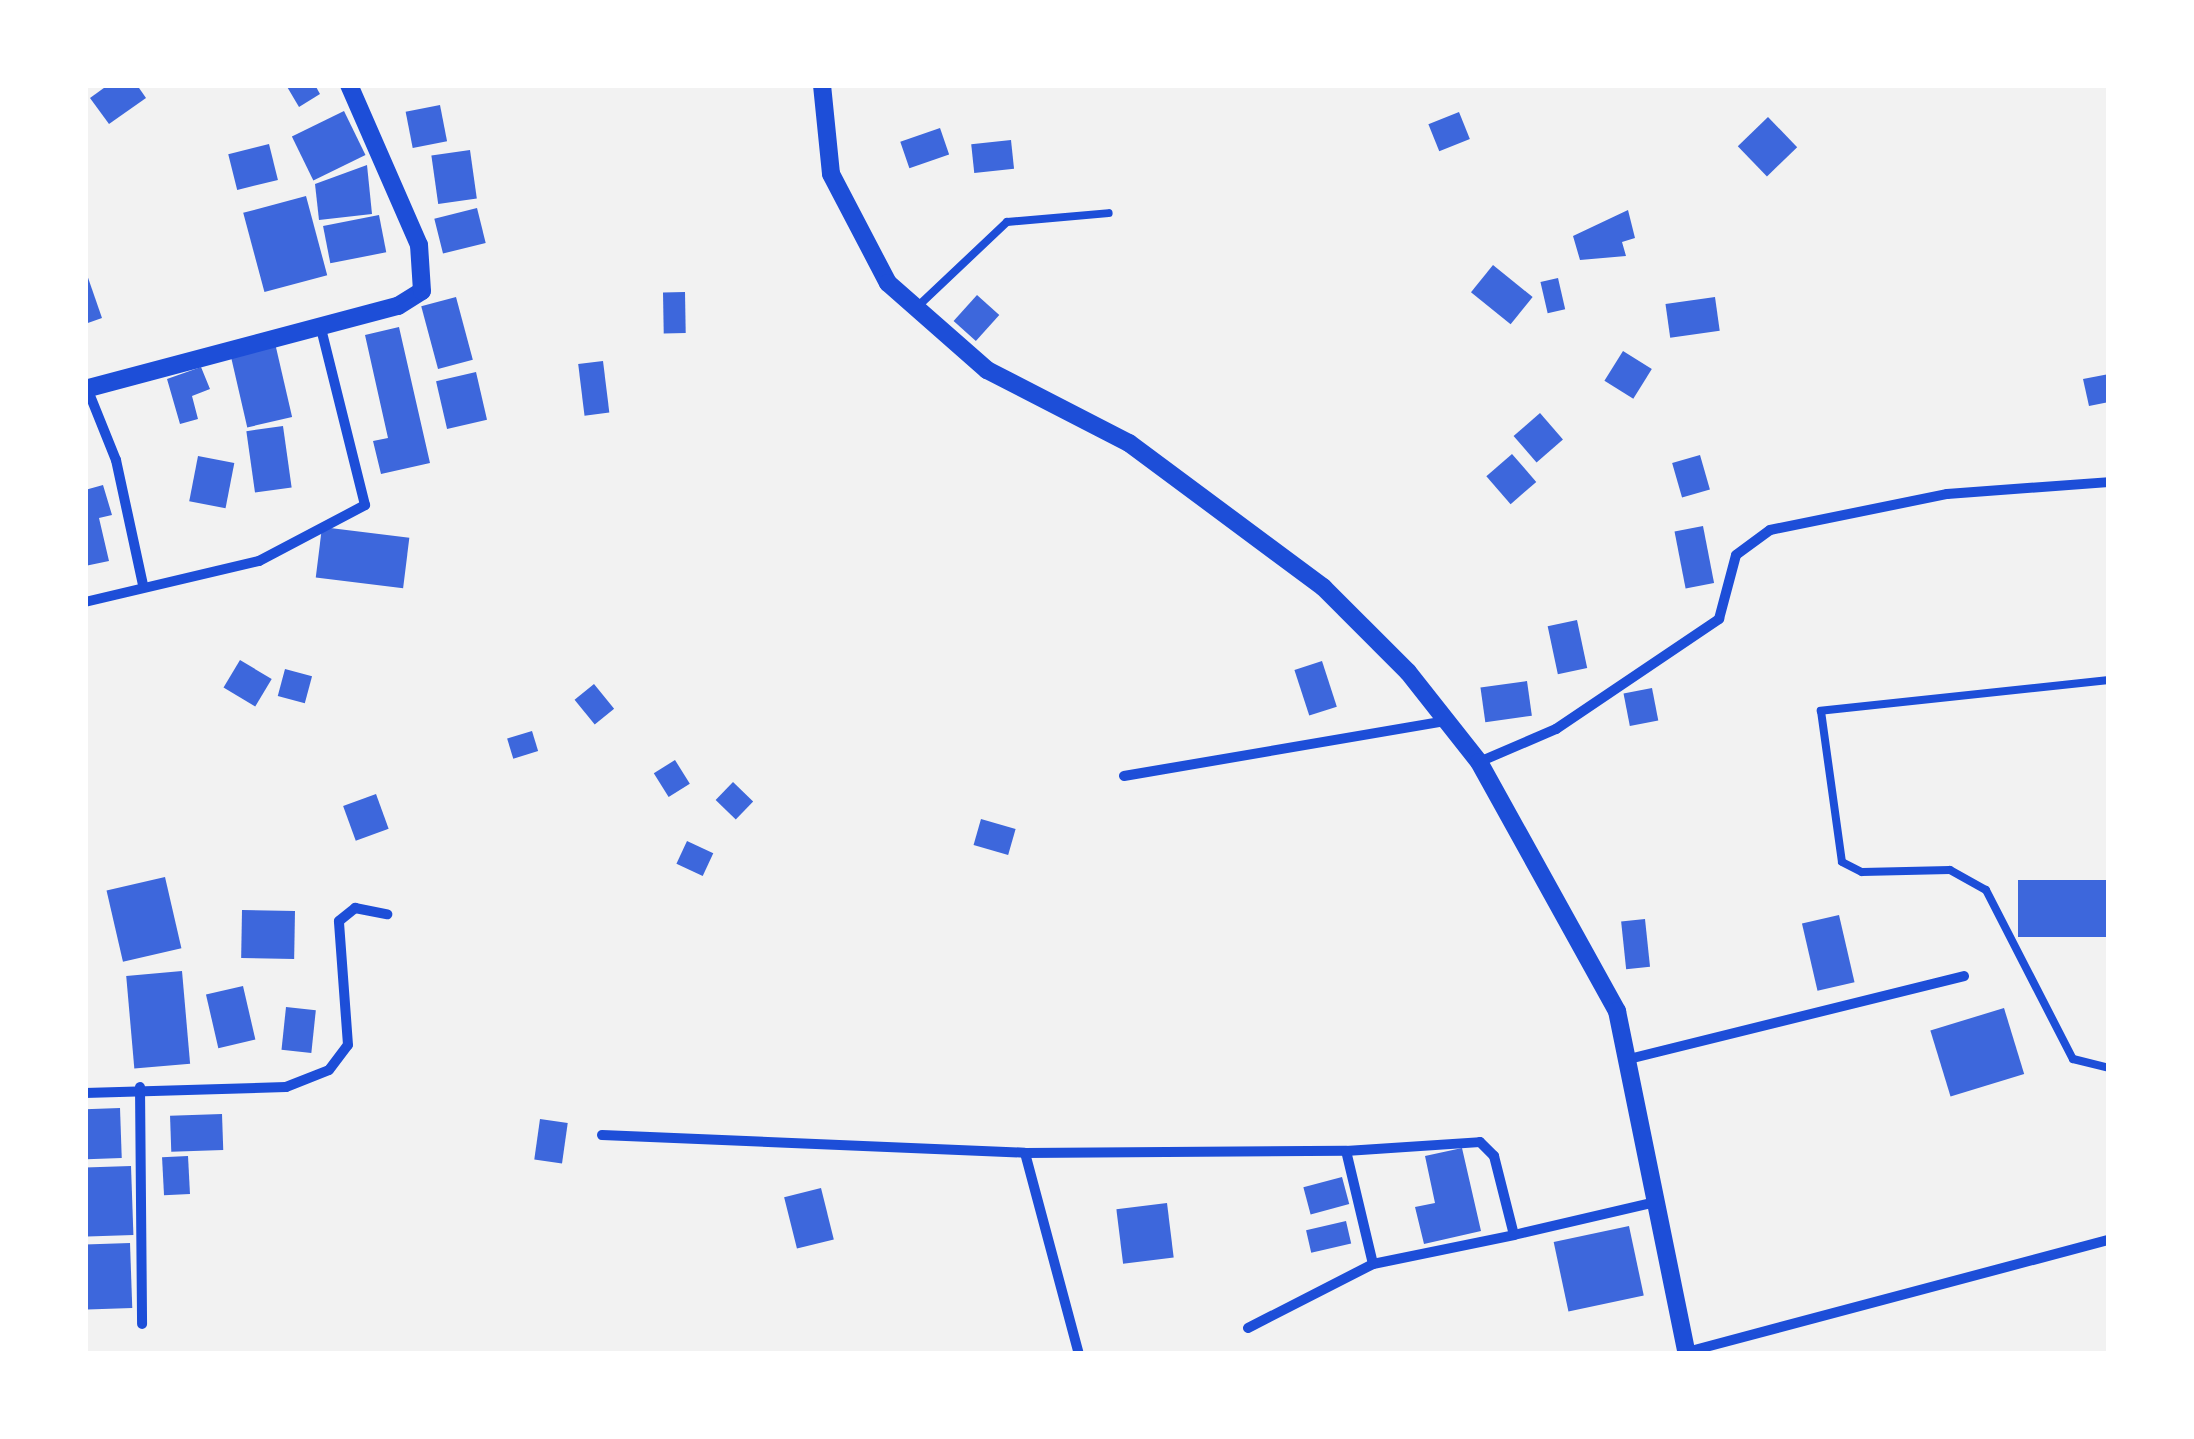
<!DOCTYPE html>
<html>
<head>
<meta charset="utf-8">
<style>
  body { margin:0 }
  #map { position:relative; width:2194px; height:1439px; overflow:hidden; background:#f2f2f2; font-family:"Golos Text",sans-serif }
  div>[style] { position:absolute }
  .building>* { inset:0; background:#3d67dc; transform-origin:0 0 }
  .service>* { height:8px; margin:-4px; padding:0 4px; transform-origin:4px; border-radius:4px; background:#1d4ed8 }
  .minor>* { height:10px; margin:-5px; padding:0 5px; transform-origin:5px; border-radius:5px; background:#1d4ed8 }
  .tertiary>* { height:18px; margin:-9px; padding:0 9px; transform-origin:9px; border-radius:9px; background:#1d4ed8 }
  span { translate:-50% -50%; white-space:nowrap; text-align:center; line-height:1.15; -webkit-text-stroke:10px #fff; paint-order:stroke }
  .frame { position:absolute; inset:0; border:88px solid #fff; pointer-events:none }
</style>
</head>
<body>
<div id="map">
  <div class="building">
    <div style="clip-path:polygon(108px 85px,137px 85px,146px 98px,109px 124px,90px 98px)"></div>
    <div style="clip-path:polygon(286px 85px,315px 85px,320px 94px,299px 107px)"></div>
    <div style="left:440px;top:105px;width:37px;height:35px;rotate:79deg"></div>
    <div style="left:344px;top:111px;width:49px;height:58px;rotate:64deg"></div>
    <div style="left:1459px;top:112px;width:29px;height:33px;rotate:68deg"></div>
    <div style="left:1768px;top:117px;width:42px;height:42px;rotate:46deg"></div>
    <div style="left:940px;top:128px;width:28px;height:42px;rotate:71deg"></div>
    <div style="left:1011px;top:140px;width:29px;height:40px;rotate:84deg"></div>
    <div style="left:269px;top:144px;width:37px;height:42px;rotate:76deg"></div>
    <div style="left:470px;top:150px;width:49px;height:39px;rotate:82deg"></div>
    <div style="clip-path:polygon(367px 165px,372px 214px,319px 220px,315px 184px)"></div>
    <div style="left:306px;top:196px;width:82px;height:65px;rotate:75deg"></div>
    <div style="left:477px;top:208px;width:36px;height:44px;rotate:76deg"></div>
    <div style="clip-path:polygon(1628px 210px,1635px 238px,1622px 242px,1626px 256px,1580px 260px,1573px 236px)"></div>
    <div style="left:379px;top:215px;width:38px;height:57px;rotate:79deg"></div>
    <div style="left:1493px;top:265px;width:51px;height:35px;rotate:39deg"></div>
    <div style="clip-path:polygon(85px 269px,102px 318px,85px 324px)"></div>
    <div style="left:1558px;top:278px;width:32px;height:18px;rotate:77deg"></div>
    <div style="left:685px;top:292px;width:41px;height:22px;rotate:89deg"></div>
    <div style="left:977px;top:295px;width:30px;height:35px;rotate:42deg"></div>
    <div style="left:456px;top:297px;width:65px;height:36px;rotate:75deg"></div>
    <div style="left:1715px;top:297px;width:34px;height:50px;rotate:82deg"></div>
    <div style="clip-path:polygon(399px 327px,430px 463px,381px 474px,373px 441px,388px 438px,365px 335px)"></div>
    <div style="left:275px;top:343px;width:76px;height:46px;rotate:77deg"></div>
    <div style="left:1623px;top:351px;width:34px;height:35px;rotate:32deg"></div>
    <div style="left:603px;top:361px;width:52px;height:25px;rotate:83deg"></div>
    <div style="clip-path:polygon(201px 367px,210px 389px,192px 396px,198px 419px,180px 424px,167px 379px)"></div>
    <div style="left:476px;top:372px;width:49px;height:41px;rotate:77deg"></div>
    <div style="clip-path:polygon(2109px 374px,2109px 402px,2089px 406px,2083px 379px)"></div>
    <div style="left:1540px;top:413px;width:35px;height:35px;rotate:49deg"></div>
    <div style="left:283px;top:426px;width:62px;height:37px;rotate:82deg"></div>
    <div style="left:1512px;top:454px;width:37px;height:34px;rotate:49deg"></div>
    <div style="left:1700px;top:455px;width:36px;height:29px;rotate:74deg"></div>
    <div style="left:198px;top:456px;width:37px;height:46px;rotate:11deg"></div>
    <div style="clip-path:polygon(103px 485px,112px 515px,99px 518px,109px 561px,85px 566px,85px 490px)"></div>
    <div style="left:1703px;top:526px;width:58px;height:29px;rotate:79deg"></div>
    <div style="left:322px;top:527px;width:88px;height:51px;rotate:7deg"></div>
    <div style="left:1577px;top:620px;width:49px;height:30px;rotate:78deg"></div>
    <div style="left:240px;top:660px;width:37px;height:32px;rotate:31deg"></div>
    <div style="left:1322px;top:661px;width:48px;height:29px;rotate:72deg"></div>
    <div style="left:285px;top:669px;width:28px;height:28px;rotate:15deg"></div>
    <div style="left:1527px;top:681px;width:35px;height:47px;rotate:82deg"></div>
    <div style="left:594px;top:684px;width:32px;height:25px;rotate:51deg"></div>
    <div style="left:1652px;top:688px;width:33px;height:29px;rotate:79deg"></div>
    <div style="left:532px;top:731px;width:21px;height:26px;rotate:73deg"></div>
    <div style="left:675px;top:760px;width:28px;height:25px;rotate:58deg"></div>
    <div style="left:733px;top:782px;width:28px;height:25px;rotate:44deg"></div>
    <div style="left:376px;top:794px;width:37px;height:35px;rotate:70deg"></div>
    <div style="left:981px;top:819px;width:36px;height:27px;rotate:16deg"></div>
    <div style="left:687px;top:841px;width:29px;height:25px;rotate:25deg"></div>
    <div style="left:165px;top:877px;width:73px;height:60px;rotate:77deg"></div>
    <div style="left:2109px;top:880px;width:57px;height:91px;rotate:90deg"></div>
    <div style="left:242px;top:910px;width:53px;height:48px;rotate:1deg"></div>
    <div style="left:1839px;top:915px;width:69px;height:38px;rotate:77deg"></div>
    <div style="left:1645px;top:919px;width:48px;height:24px;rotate:84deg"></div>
    <div style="left:182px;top:971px;width:93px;height:56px;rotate:85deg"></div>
    <div style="left:243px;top:986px;width:55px;height:38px;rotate:77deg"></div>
    <div style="left:286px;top:1007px;width:30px;height:43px;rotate:6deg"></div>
    <div style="left:2004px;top:1008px;width:69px;height:77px;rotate:73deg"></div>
    <div style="left:120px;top:1108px;width:50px;height:35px;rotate:88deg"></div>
    <div style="left:222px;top:1114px;width:36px;height:52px;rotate:88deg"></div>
    <div style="left:540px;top:1119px;width:28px;height:41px;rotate:8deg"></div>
    <div style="clip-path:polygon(1462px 1148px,1481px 1231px,1424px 1244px,1415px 1207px,1435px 1203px,1425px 1156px)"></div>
    <div style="left:188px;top:1156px;width:38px;height:26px;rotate:87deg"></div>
    <div style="left:131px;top:1166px;width:69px;height:46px;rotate:88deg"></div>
    <div style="left:1342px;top:1177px;width:28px;height:40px;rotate:75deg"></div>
    <div style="left:821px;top:1188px;width:53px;height:38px;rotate:76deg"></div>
    <div style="left:1167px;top:1203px;width:55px;height:51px;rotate:83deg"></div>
    <div style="left:1346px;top:1221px;width:23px;height:41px;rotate:77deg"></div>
    <div style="left:1629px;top:1226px;width:71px;height:77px;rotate:78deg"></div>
    <div style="left:130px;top:1243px;width:65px;height:45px;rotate:88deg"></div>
  </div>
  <div class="service">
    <div style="left:916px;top:308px;width:125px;rotate:-43.4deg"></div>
    <div style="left:1007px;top:222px;width:102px;rotate:-5deg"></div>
    <div style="left:2109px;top:680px;width:290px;rotate:173.9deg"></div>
    <div style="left:1821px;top:711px;width:152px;rotate:82.1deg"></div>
    <div style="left:1842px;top:862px;width:22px;rotate:27deg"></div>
    <div style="left:1862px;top:872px;width:88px;rotate:-1.3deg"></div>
    <div style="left:1950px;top:870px;width:41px;rotate:29.1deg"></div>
    <div style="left:1986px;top:890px;width:190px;rotate:62.8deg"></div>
    <div style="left:2073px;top:1059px;width:37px;rotate:14deg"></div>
  </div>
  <div class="minor">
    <div style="left:87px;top:388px;width:78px;rotate:68.1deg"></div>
    <div style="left:116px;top:460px;width:128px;rotate:77.8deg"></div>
    <div style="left:85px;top:602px;width:179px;rotate:-13.3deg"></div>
    <div style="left:259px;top:561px;width:120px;rotate:-27.8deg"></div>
    <div style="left:365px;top:505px;width:186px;rotate:-104deg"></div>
    <div style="left:1479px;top:762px;width:84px;rotate:-23.2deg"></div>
    <div style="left:1556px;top:729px;width:197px;rotate:-34deg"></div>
    <div style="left:1719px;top:619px;width:66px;rotate:-75.1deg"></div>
    <div style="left:1736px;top:555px;width:42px;rotate:-36.3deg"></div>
    <div style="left:1770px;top:530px;width:181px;rotate:-11.5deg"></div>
    <div style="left:1947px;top:494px;width:162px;rotate:-4.2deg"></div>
    <div style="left:1124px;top:776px;width:327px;rotate:-9.7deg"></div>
    <div style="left:1633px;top:1058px;width:341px;rotate:-13.9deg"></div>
    <div style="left:140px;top:1087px;width:237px;rotate:89.5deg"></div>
    <div style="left:85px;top:1093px;width:201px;rotate:-1.7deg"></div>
    <div style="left:286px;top:1087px;width:46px;rotate:-21.6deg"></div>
    <div style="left:329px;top:1070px;width:31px;rotate:-53deg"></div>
    <div style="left:348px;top:1045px;width:124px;rotate:-94.2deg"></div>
    <div style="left:339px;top:921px;width:21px;rotate:-39deg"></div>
    <div style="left:355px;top:908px;width:33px;rotate:11deg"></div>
    <div style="left:602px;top:1135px;width:423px;rotate:2.4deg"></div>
    <div style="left:1025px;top:1153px;width:321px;rotate:-0.4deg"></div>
    <div style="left:1025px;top:1153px;width:208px;rotate:75deg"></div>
    <div style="left:1373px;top:1264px;width:144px;rotate:-11.6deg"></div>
    <div style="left:1248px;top:1328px;width:140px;rotate:-27.1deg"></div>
    <div style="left:1373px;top:1264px;width:116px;rotate:-103.4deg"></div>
    <div style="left:1346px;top:1151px;width:134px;rotate:-3.8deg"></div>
    <div style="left:1480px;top:1142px;width:20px;rotate:45deg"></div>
    <div style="left:1494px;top:1156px;width:81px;rotate:75.8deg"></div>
    <div style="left:1514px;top:1235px;width:146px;rotate:-13.1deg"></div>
    <div style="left:1687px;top:1352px;width:437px;rotate:-14.9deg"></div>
  </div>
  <div class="tertiary">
    <div style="left:822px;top:85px;width:89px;rotate:84.2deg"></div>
    <div style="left:831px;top:174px;width:123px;rotate:62.4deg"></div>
    <div style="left:888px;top:283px;width:132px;rotate:41.3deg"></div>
    <div style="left:987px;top:370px;width:160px;rotate:27.2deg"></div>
    <div style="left:1129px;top:443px;width:242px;rotate:36.6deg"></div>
    <div style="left:1323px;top:587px;width:120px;rotate:45deg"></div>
    <div style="left:1408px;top:672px;width:115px;rotate:51.7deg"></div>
    <div style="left:1479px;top:762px;width:285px;rotate:61deg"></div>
    <div style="left:1617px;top:1011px;width:350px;rotate:78.5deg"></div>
    <div style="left:85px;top:389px;width:324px;rotate:-14.9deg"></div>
    <div style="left:398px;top:306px;width:28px;rotate:-32deg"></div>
    <div style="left:422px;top:291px;width:46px;rotate:-93.7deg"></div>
    <div style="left:419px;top:245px;width:175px;rotate:-113.6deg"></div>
  </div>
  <div class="frame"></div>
</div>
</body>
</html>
